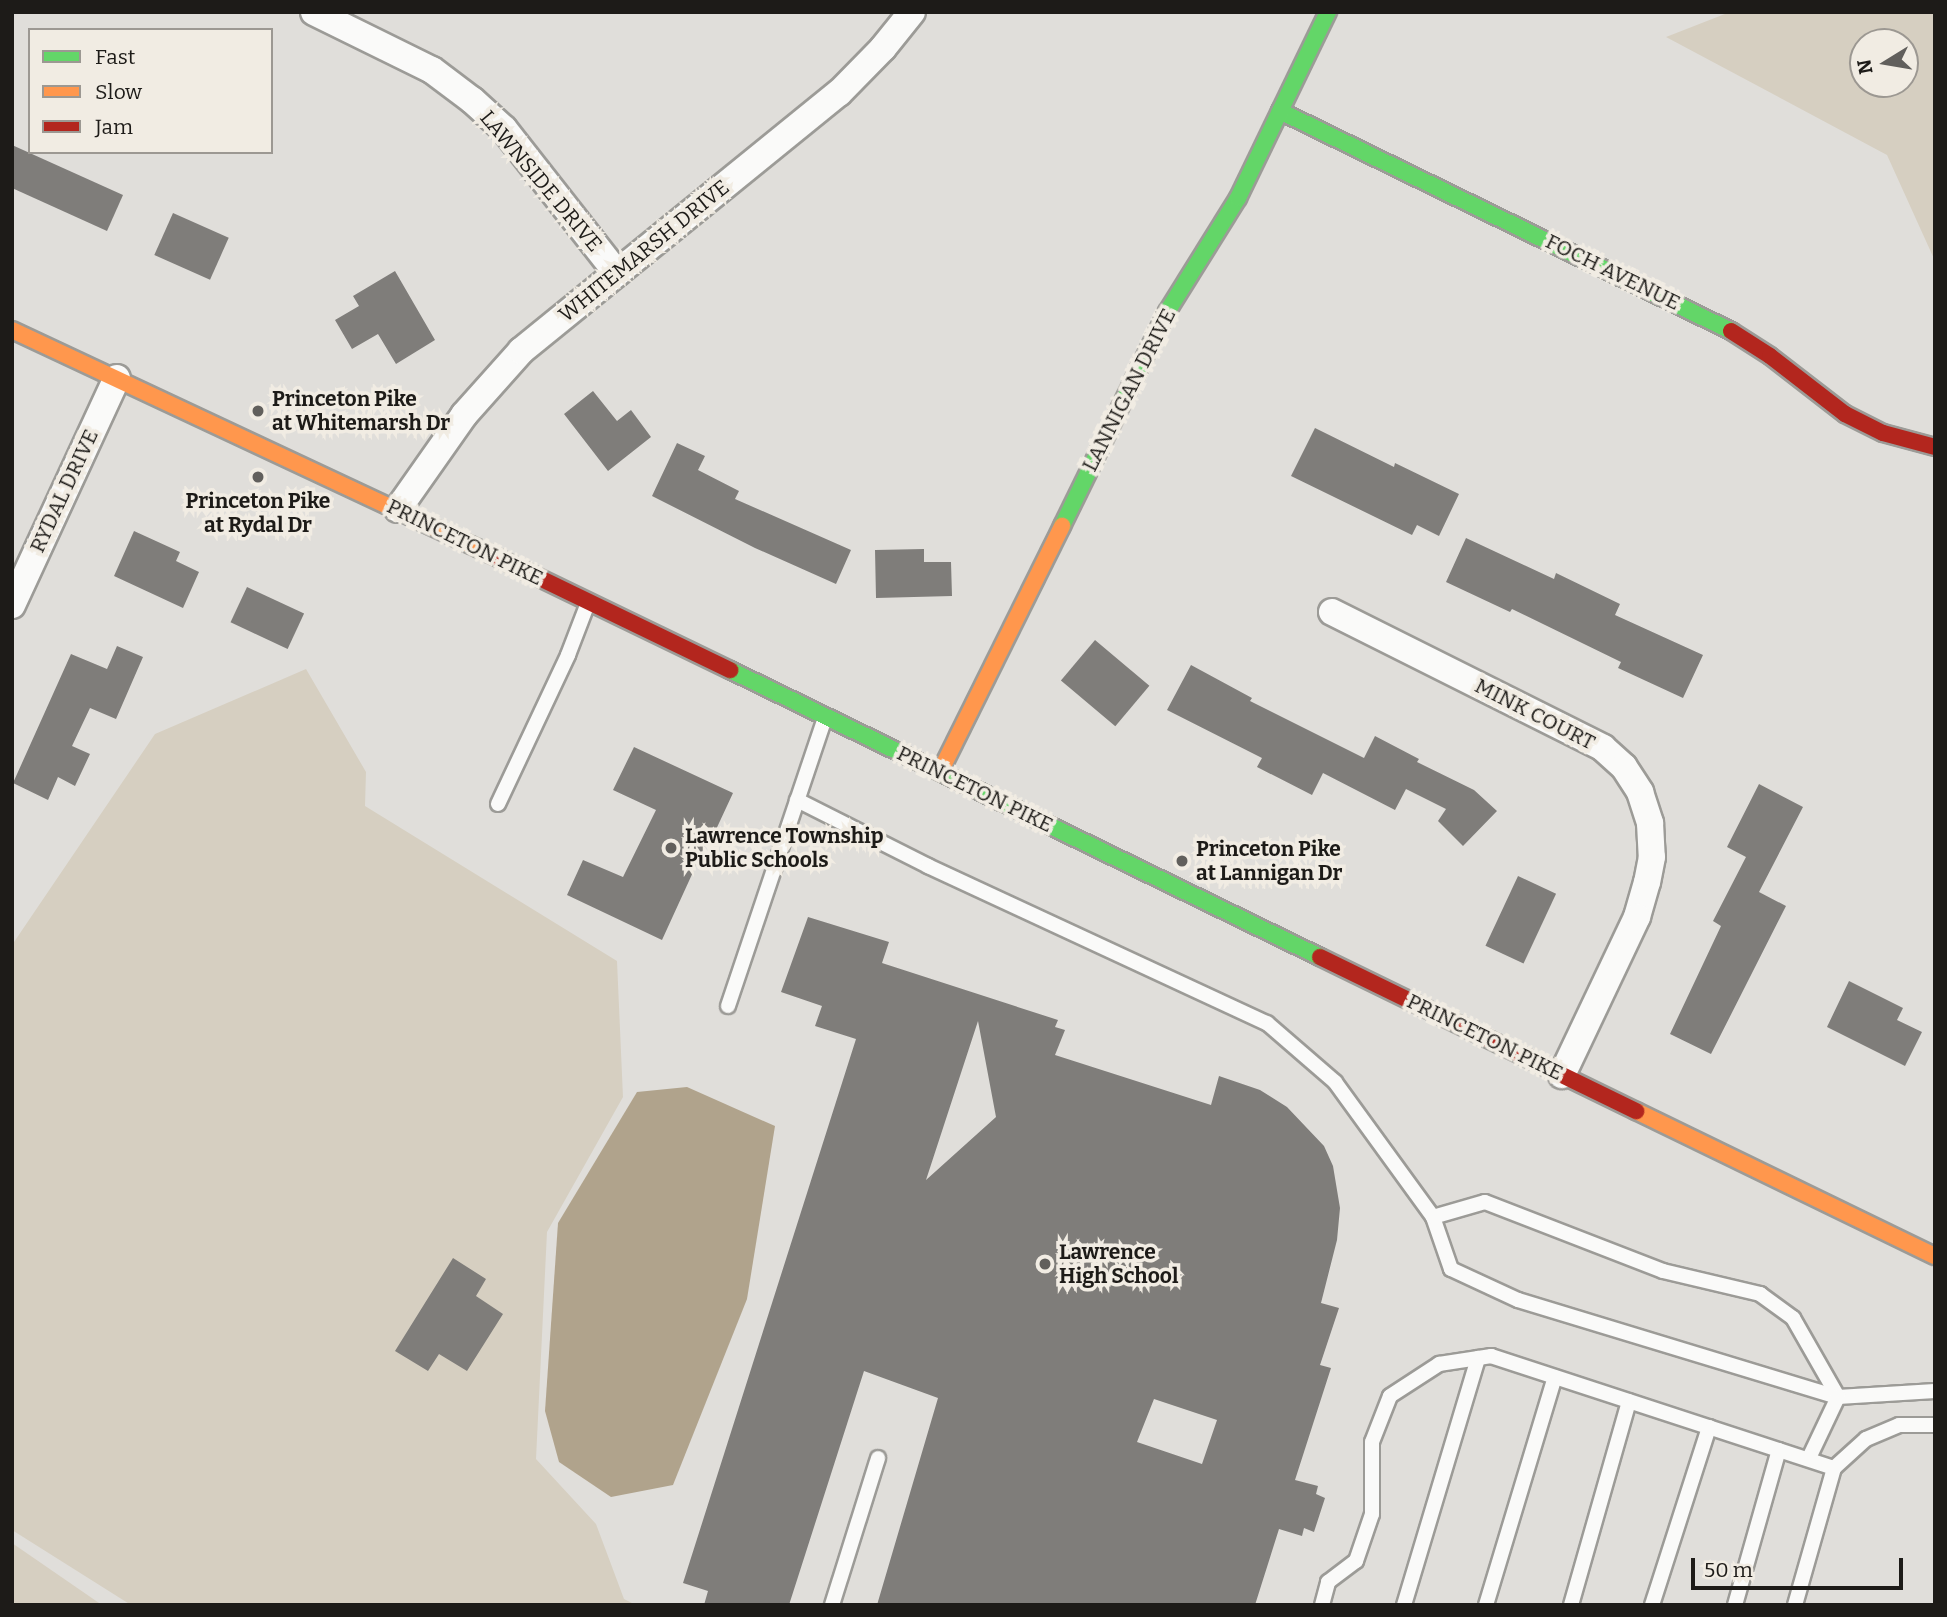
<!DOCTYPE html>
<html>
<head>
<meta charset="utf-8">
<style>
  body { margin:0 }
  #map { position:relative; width:1947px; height:1617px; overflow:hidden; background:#e0deda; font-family:Bitter,serif }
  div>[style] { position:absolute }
  .green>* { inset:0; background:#d6cfc1 }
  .water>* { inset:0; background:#b0a38c }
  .building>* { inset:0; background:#7f7d7a; transform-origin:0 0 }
  .roads { filter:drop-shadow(2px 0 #9c9b97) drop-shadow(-2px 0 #9c9b97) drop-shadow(0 2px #9c9b97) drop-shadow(0 -2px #9c9b97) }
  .lane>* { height:14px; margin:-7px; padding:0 7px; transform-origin:7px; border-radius:7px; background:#fafaf9 }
  .street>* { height:26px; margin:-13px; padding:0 13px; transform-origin:13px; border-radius:13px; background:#fafaf9 }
  .fast>* { height:16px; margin:-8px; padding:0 8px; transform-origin:8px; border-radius:8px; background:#63d668 }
  .slow>* { height:16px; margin:-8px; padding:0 8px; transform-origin:8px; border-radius:8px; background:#ff974d }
  .jam>* { height:16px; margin:-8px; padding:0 8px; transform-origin:8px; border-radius:8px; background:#b3261e }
  .dots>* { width:19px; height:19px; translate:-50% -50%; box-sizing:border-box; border:4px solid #f1ece3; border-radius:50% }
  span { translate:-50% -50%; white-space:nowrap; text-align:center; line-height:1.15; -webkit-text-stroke:7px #f1ece3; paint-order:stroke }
  .street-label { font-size:21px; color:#1d1b18 }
  .poi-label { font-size:21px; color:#1d1b18; font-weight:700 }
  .left { translate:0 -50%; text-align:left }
  .frame { position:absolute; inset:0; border:14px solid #1d1b18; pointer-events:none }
  .legend { position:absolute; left:28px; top:28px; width:245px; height:126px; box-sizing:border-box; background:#f1ece3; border:2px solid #9c9892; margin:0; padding:9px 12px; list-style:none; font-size:21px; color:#1d1b18 }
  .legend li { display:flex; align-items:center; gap:14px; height:35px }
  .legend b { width:35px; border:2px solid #9c9892 }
  .north { position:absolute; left:1849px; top:28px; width:70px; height:70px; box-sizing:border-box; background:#f1ece3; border:2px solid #9c9892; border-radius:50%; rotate:259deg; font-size:19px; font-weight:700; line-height:28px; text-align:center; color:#1d1b18 }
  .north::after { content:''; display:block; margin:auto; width:24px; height:32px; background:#615f5c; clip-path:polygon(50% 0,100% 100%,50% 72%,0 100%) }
  .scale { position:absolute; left:1691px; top:1558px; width:212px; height:32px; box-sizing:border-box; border:4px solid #1d1b18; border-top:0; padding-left:9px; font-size:21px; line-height:24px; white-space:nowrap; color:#1d1b18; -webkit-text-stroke:5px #f1ece3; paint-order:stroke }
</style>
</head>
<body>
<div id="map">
  <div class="green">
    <div style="clip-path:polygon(evenodd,1730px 12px,1935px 12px,1935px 261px,1887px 155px,1666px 37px,1730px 12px,1905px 42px,1905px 84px,1863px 84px,1863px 42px,1905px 42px)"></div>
    <div style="clip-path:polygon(306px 669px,366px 772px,365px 806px,617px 961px,623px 1097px,547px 1232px,536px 1459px,596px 1524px,624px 1599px,636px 1605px,131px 1605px,12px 1530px,12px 945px,155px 734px)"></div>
    <div style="clip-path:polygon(12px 1543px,102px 1605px,12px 1605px)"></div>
  </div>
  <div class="water">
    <div style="clip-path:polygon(687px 1087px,775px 1126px,747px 1299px,673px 1485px,611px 1497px,559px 1462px,545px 1411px,558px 1223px,637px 1092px)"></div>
  </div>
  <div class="building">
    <div style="clip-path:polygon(12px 145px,123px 195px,107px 231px,12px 188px)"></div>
    <div style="left:173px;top:213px;width:61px;height:46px;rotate:24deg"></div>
    <div style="clip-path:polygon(395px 271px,435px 340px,396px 364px,378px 334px,352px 349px,335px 320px,359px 306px,353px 296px)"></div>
    <div style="clip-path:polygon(593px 391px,617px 421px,631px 410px,651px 437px,608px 471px,564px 414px)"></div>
    <div style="clip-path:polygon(1315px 428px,1394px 467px,1395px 463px,1459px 494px,1439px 536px,1417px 525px,1412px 535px,1291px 476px)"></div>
    <div style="clip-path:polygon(677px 443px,705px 456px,698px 470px,739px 491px,735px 499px,851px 550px,836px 584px,755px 548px,652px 496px)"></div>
    <div style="clip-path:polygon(134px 531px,180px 552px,176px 561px,199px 572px,183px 608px,114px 576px)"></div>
    <div style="clip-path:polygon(1466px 538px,1554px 579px,1556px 573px,1620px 604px,1615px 615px,1703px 655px,1683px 698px,1618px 668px,1621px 662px,1512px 609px,1510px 612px,1446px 582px)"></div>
    <div style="clip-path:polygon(924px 549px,924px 562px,951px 562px,952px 596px,876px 598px,875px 550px)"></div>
    <div style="left:247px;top:587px;width:63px;height:39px;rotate:25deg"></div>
    <div style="left:1095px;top:640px;width:71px;height:53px;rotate:40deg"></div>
    <div style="clip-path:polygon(117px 646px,143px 657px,116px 719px,90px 708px,72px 746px,90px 754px,75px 786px,58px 777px,48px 800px,13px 783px,71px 654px,107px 669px)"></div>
    <div style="clip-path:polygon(1191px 665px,1252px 698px,1250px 701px,1364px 758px,1375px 736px,1419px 759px,1417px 762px,1474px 790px,1497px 811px,1463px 846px,1438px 821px,1446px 809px,1406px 789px,1395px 810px,1323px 773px,1312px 795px,1257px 767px,1262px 758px,1167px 710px)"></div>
    <div style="clip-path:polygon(634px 747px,733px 793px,713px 836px,710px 835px,662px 940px,567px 895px,583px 860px,623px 877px,656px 810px,613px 790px)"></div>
    <div style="clip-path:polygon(1759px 784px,1803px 807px,1759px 892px,1786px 906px,1711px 1054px,1670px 1034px,1721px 926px,1713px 921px,1746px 857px,1727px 847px)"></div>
    <div style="left:1518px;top:876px;width:42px;height:77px;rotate:25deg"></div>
    <div style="clip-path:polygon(evenodd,808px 917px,889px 942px,882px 963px,1058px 1020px,1055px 1027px,1065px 1030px,1055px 1055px,1211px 1105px,1219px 1076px,1260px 1090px,1287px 1107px,1324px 1146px,1333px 1166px,1340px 1208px,1337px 1240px,1321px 1303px,1339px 1308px,1320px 1365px,1331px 1368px,1295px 1480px,1318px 1486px,1316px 1494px,1325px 1498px,1314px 1532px,1304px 1528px,1302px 1536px,1279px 1529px,1255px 1605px,877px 1605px,938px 1398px,864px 1371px,789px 1605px,704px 1605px,708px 1591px,683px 1583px,856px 1039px,815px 1026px,822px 1006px,781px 992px,808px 917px,978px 1021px,996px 1117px,926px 1180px,978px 1021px,808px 917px,1154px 1399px,1217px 1420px,1202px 1464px,1137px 1442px,1154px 1399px)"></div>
    <div style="clip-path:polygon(1849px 981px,1903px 1008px,1897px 1020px,1922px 1032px,1905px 1066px,1827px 1027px)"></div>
    <div style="clip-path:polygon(453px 1258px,486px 1279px,476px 1296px,503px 1314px,467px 1371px,439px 1354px,428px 1371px,395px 1351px)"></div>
  </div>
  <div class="roads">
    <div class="lane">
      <div style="left:797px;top:800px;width:147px;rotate:26.7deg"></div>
      <div style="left:928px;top:866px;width:374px;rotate:24.9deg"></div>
      <div style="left:1267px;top:1023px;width:90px;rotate:40.9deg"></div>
      <div style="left:1335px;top:1082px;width:167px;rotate:54deg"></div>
      <div style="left:1433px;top:1217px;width:55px;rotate:70.9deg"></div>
      <div style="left:1451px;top:1269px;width:74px;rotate:24.8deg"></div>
      <div style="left:1518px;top:1300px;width:334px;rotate:16.9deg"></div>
      <div style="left:1838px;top:1397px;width:97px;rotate:-3.5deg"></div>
      <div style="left:498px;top:804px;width:165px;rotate:-64.8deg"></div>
      <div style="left:568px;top:655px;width:56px;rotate:-69deg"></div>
      <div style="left:728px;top:1006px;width:304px;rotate:-71.4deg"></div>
      <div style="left:1433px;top:1217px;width:54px;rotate:-16.1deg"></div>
      <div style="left:1485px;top:1202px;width:191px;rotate:21.2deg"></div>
      <div style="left:1663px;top:1271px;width:100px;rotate:13.3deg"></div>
      <div style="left:1760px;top:1294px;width:41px;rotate:36deg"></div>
      <div style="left:1793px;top:1318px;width:91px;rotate:60.3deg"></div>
      <div style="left:1809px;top:1458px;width:68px;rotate:-64.6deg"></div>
      <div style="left:832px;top:1605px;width:154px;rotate:-72.6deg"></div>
      <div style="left:1322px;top:1605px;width:24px;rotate:-75deg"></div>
      <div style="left:1328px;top:1582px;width:35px;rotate:-37deg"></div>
      <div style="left:1356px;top:1561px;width:50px;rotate:-71.2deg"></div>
      <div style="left:1372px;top:1514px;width:72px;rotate:-90deg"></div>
      <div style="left:1372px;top:1442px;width:49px;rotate:-68.6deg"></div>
      <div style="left:1390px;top:1396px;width:59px;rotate:-33.1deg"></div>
      <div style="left:1439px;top:1364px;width:53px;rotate:-8.7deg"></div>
      <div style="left:1491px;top:1356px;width:361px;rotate:18.1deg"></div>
      <div style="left:1404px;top:1605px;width:258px;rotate:-73.3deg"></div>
      <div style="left:1486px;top:1605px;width:238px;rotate:-73.2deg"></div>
      <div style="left:1571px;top:1605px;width:212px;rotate:-74.1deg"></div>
      <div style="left:1652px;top:1605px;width:187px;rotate:-72.2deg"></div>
      <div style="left:1735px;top:1605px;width:161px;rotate:-74.2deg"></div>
      <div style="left:1795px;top:1605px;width:142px;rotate:-74.1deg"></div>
      <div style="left:1834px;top:1468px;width:43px;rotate:-42.2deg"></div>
      <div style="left:1866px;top:1439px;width:36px;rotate:-23deg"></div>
      <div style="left:1899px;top:1425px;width:36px"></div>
    </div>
    <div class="street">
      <div style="left:314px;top:12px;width:131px;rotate:26.2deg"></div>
      <div style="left:432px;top:70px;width:50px;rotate:36.9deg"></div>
      <div style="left:472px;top:100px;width:43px;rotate:42.2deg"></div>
      <div style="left:504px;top:129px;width:183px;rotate:51.9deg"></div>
      <div style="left:398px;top:509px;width:115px;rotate:-54.9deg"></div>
      <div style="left:464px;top:415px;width:86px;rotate:-48.3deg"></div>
      <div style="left:521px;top:351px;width:409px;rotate:-39.1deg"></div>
      <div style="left:839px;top:93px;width:63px;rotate:-45.6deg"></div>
      <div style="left:883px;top:48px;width:46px;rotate:-51.1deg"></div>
      <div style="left:12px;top:605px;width:250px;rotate:-65.2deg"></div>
      <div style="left:1332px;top:612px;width:303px;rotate:26.6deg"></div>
      <div style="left:1603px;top:748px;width:28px;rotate:42deg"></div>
      <div style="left:1624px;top:767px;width:30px;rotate:57deg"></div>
      <div style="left:1640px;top:792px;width:33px;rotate:72deg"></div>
      <div style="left:1650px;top:823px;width:34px;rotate:87deg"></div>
      <div style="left:1652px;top:857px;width:25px;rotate:101deg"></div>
      <div style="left:1647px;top:882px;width:36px;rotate:106deg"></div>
      <div style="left:1637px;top:917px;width:175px;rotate:115.4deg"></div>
    </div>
    <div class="fast">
      <div style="left:1280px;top:111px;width:502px;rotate:26deg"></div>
      <div style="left:1062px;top:526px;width:238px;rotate:-63.9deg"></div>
      <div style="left:1167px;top:312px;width:134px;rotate:-58.1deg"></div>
      <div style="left:1238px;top:198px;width:207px;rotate:-64.2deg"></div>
      <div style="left:730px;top:670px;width:656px;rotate:25.94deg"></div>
    </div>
    <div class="slow">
      <div style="left:12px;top:330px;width:528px;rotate:25.11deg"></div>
      <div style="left:940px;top:772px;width:275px;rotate:-63.6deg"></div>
      <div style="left:1636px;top:1111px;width:332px;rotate:25.9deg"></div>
    </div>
    <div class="jam">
      <div style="left:1731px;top:331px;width:46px;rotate:32.7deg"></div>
      <div style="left:1770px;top:356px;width:95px;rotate:37.7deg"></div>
      <div style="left:1845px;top:414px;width:42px;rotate:26.6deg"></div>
      <div style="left:1883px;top:433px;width:54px;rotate:15.1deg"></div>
      <div style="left:490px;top:554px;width:267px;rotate:25.8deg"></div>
      <div style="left:1320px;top:957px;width:352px;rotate:26deg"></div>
    </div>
  </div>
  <div class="dots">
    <div style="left:258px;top:411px;background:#615f5c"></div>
    <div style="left:258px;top:477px;background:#615f5c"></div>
    <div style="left:671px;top:848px;background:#615f5c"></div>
    <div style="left:1182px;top:861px;background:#615f5c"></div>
    <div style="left:1045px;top:1264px;background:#615f5c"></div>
  </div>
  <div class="street-label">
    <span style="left:541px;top:181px;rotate:50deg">LAWNSIDE DRIVE</span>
    <span style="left:644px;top:251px;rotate:-39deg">WHITEMARSH DRIVE</span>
    <span style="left:1613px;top:272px;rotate:26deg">FOCH AVENUE</span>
    <span style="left:1129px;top:390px;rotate:-63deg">LANNIGAN DRIVE</span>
    <span style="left:64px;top:491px;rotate:-65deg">RYDAL DRIVE</span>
    <span style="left:465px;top:542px;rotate:26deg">PRINCETON PIKE</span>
    <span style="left:1535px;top:714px;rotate:27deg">MINK COURT</span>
    <span style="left:975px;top:789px;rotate:26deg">PRINCETON PIKE</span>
    <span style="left:1485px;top:1037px;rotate:26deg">PRINCETON PIKE</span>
  </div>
  <div class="poi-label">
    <span class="left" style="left:272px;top:411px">Princeton Pike<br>at Whitemarsh Dr</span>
    <span style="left:258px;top:513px">Princeton Pike<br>at Rydal Dr</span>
    <span class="left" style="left:685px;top:848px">Lawrence Township<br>Public Schools</span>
    <span class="left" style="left:1196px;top:861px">Princeton Pike<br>at Lannigan Dr</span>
    <span class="left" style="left:1059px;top:1264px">Lawrence<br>High School</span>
  </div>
  <div class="frame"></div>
  <ul class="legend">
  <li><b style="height:9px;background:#63d668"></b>Fast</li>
  <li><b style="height:9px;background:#ff974d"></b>Slow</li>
  <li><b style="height:9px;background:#b3261e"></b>Jam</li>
  </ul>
  <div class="north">N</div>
  <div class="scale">50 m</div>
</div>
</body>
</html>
